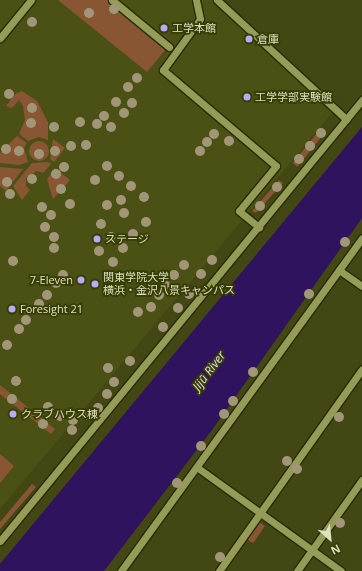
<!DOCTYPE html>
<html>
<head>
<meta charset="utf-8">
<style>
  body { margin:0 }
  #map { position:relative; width:362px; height:571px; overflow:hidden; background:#424713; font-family:"Open Sans","Noto Sans JP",sans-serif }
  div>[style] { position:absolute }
  .built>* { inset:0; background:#4b5115 }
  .green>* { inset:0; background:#885633; transform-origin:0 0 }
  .round { border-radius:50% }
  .water>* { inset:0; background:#2f135e }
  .roads { filter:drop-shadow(1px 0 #292c07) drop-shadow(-1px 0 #292c07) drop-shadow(0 1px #292c07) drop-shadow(0 -1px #292c07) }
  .minor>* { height:7px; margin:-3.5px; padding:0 3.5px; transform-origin:3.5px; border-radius:3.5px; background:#949c58 }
  .trees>* { width:10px; height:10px; margin:-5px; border-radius:50%; background:#a19778 }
  .dots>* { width:11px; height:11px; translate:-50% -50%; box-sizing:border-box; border:2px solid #383c05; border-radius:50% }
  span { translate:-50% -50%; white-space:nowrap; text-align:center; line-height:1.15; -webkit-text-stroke:3.5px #383c05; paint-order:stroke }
  .poi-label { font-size:11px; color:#dce1bf }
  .left { translate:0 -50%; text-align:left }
  .right { translate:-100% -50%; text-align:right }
  .water-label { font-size:12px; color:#e1ddf3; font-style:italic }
  .north { position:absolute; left:310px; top:519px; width:40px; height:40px; -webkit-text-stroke:3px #383c05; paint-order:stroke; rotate:153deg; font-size:11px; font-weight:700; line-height:16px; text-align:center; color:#dce1bf }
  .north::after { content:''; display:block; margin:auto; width:14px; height:18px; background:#dce1bf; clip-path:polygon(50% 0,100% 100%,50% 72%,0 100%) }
</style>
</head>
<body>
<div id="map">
  <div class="built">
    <div style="clip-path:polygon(0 0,213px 0,333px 112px,0 509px)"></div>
  </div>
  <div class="green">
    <div style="clip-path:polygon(58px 0,108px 0,167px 48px,147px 72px)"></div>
    <div style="clip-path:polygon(22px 91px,37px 101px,48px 122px,48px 140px,39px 137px,28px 141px,19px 134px,25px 120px,23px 106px,19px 100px,12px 108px,6px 106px,15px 94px)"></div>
    <div style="left:321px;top:128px;width:6px;height:45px;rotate:39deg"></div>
    <div style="clip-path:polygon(17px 136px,27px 143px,24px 148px,28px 162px,19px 165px,0 163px,0 153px)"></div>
    <div style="clip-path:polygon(53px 139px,65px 148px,54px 162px,50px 159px)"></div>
    <div class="round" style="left:29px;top:141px;width:20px;height:20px"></div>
    <div style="clip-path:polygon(48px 162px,51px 164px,43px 173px,37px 171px,26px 178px,26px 186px,30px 190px,22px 200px,13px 186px,32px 163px)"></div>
    <div style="clip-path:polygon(0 167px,23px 169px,6px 191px,0 186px)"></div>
    <div style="clip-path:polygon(55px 168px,70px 180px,53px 199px,47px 179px)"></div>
    <div style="clip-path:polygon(279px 180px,283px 183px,256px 213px,252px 211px)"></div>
    <div style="clip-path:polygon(0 385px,55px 429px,51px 434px,0 394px)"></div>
    <div style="clip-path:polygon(0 454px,14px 466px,0 483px)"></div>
    <div style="clip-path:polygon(32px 484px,36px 487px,0 529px,0 522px)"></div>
    <div style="left:259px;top:522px;width:7px;height:21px;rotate:34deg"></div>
  </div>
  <div class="water">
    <div style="clip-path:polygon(362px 127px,362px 218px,212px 430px,104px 571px,0 571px,0 564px)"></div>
  </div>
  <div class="roads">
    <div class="minor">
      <div style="left:112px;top:0;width:74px;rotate:39.5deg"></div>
      <div style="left:196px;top:0;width:19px;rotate:78deg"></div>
      <div style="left:200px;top:19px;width:63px;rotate:126deg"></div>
      <div style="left:163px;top:70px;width:148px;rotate:40.3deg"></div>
      <div style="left:276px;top:166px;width:58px;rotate:129.4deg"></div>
      <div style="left:239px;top:211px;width:26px;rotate:39deg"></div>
      <div style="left:217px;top:0;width:176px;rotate:42.7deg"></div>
      <div style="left:0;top:38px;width:49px;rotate:-50.8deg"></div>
      <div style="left:339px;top:270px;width:28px;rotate:35deg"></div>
      <div style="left:198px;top:468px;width:176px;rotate:35.8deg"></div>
      <div style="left:0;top:541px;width:571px;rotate:-50.62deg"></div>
      <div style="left:121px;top:571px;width:411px;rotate:-54.1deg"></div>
      <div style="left:219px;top:571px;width:247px;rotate:-54.7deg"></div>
      <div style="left:297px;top:571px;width:112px;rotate:-54.5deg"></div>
    </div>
  </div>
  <div class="trees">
    <div style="left:114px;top:9px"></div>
    <div style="left:89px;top:13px"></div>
    <div style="left:32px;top:22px"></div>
    <div style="left:137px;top:78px"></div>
    <div style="left:128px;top:87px"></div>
    <div style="left:9px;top:94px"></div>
    <div style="left:116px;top:102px"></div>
    <div style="left:132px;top:103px"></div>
    <div style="left:32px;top:108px"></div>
    <div style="left:124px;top:113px"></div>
    <div style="left:104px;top:116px"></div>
    <div style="left:80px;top:122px"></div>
    <div style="left:31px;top:123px"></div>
    <div style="left:97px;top:124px"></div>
    <div style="left:54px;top:127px"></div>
    <div style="left:111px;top:127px"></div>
    <div style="left:321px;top:133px"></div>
    <div style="left:214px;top:134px"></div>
    <div style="left:229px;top:141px"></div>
    <div style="left:207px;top:142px"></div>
    <div style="left:86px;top:145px"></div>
    <div style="left:71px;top:146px"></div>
    <div style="left:310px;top:146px"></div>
    <div style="left:6px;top:149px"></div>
    <div style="left:19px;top:151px"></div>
    <div style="left:55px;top:151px"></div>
    <div style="left:200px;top:151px"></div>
    <div style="left:39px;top:154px"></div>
    <div style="left:299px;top:159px"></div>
    <div style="left:107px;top:166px"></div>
    <div style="left:64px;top:167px"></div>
    <div style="left:56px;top:174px"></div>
    <div style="left:119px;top:176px"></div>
    <div style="left:32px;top:179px"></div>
    <div style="left:95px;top:180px"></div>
    <div style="left:7px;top:182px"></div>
    <div style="left:131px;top:186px"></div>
    <div style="left:277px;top:187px"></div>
    <div style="left:61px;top:189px"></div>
    <div style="left:10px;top:194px"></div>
    <div style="left:144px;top:197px"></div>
    <div style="left:121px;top:200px"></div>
    <div style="left:70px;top:204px"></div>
    <div style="left:107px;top:205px"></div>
    <div style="left:260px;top:206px"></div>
    <div style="left:42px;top:207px"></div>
    <div style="left:124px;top:213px"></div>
    <div style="left:51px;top:215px"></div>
    <div style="left:146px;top:222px"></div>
    <div style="left:101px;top:224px"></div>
    <div style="left:45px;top:227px"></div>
    <div style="left:133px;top:234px"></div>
    <div style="left:54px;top:237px"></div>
    <div style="left:111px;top:237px"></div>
    <div style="left:345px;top:242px"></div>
    <div style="left:54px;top:248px"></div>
    <div style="left:123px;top:248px"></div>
    <div style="left:99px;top:251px"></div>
    <div style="left:212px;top:260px"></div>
    <div style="left:13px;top:261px"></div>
    <div style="left:113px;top:262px"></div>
    <div style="left:184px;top:265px"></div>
    <div style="left:201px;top:274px"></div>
    <div style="left:63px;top:275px"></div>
    <div style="left:174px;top:275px"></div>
    <div style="left:56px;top:283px"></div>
    <div style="left:166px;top:286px"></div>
    <div style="left:189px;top:294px"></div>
    <div style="left:309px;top:294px"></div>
    <div style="left:47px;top:295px"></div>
    <div style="left:159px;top:295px"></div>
    <div style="left:39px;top:304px"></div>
    <div style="left:151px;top:307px"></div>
    <div style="left:178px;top:308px"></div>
    <div style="left:138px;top:312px"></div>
    <div style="left:26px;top:320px"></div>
    <div style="left:163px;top:327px"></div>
    <div style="left:19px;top:329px"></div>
    <div style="left:7px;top:345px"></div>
    <div style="left:130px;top:361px"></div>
    <div style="left:108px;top:368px"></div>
    <div style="left:253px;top:372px"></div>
    <div style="left:16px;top:381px"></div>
    <div style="left:114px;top:382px"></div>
    <div style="left:107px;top:394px"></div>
    <div style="left:12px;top:399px"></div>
    <div style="left:233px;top:401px"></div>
    <div style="left:48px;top:407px"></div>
    <div style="left:98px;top:408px"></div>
    <div style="left:224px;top:414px"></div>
    <div style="left:87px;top:415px"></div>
    <div style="left:60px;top:416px"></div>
    <div style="left:339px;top:417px"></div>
    <div style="left:73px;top:420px"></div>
    <div style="left:43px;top:424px"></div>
    <div style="left:72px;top:430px"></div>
    <div style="left:201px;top:446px"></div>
    <div style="left:287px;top:461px"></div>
    <div style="left:297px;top:469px"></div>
    <div style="left:177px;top:483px"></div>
    <div style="left:340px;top:523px"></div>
    <div style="left:220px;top:557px"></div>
  </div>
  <div class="dots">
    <div style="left:164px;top:28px;background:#bbaaf6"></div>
    <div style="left:249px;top:39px;background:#bbaaf6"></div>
    <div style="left:247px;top:97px;background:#bbaaf6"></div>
    <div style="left:97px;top:239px;background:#bbaaf6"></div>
    <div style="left:81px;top:280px;background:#bbaaf6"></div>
    <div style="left:95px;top:284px;background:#bbaaf6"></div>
    <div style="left:12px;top:309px;background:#bbaaf6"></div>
    <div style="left:13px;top:414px;background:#bbaaf6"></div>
  </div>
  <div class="poi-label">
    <span class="left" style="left:172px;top:28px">工学本館</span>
    <span class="left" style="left:257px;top:39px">倉庫</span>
    <span class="left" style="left:255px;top:97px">工学学部実験館</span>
    <span class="left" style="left:105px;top:239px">ステージ</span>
    <span class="left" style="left:103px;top:284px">関東学院大学<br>横浜・金沢八景キャンパス</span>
    <span class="right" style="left:73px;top:280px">7-Eleven</span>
    <span class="left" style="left:20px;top:309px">Foresight 21</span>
    <span class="left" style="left:21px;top:414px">クラブハウス棟</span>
  </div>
  <div class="water-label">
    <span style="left:209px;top:371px;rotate:-53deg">Jijū River</span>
  </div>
  <div class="north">N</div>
</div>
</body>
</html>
